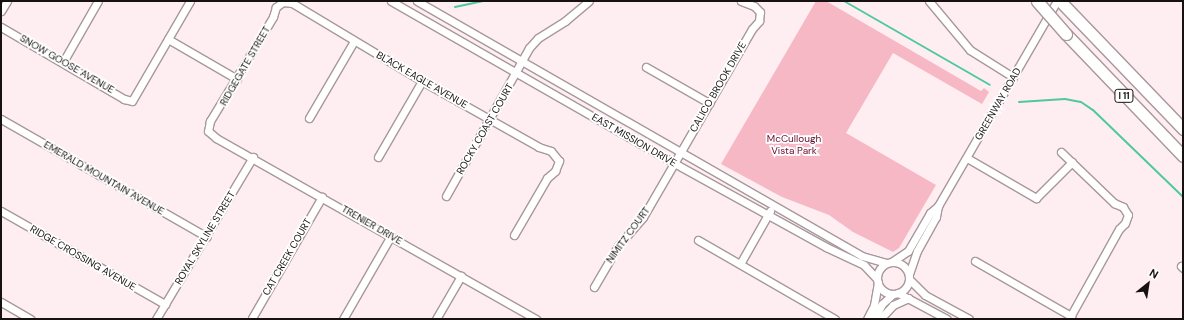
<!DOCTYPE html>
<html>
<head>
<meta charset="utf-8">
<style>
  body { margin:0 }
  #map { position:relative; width:1184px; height:320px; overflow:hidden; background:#ffeef1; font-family:"DM Sans",sans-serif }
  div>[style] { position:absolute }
  .green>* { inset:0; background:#f7b8c5 }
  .stream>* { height:2px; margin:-1px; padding:0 1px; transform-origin:1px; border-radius:1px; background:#4fc8a1 }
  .roads { filter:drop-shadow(1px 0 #a7989b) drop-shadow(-1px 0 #a7989b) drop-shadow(0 1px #a7989b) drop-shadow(0 -1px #a7989b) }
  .minor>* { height:7px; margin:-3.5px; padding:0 3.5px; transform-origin:3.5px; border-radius:3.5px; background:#fff }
  .minor>.ring { margin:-3.5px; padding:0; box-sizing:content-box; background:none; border:7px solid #fff; border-radius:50% }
  .highway>* { height:11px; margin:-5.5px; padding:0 5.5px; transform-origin:5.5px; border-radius:5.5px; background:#fff }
  .bridges { filter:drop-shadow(1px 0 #a7989b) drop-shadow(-1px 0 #a7989b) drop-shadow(0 1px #a7989b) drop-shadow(0 -1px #a7989b) }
  .highway-bridge>* { height:11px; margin:-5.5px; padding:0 5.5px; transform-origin:5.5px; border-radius:5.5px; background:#fff }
  span { translate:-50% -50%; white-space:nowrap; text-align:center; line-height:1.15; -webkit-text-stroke:3.5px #fff; paint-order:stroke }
  .shield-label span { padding:1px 3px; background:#fff; border:1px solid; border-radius:3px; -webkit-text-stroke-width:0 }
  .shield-label { font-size:9px; color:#171112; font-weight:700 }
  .street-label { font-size:10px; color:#171112 }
  .park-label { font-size:10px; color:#660d2f }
  .frame { position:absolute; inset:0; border:2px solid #171112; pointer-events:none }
  .north { position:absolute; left:1128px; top:264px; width:40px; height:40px; -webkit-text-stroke:3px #fff; paint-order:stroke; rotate:30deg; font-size:11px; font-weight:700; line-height:16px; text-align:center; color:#171112 }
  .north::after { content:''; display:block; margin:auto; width:14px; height:18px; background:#171112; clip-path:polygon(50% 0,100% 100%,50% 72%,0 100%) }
</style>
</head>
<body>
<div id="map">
  <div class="green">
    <div style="clip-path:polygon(816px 1px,826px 1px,981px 91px,984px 88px,989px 92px,982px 104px,893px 53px,846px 133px,936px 185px,899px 248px,893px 252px,853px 232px,829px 215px,782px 197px,721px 164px)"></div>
  </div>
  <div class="stream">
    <div style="left:844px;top:1px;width:168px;rotate:29.9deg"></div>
    <div style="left:455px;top:7px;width:29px;rotate:-12deg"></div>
    <div style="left:1019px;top:102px;width:46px;rotate:-3.7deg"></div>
    <div style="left:1065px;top:99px;width:16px;rotate:11deg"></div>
    <div style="left:1081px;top:102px;width:14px;rotate:34deg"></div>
    <div style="left:1093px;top:110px;width:125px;rotate:44deg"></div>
  </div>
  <div class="roads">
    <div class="minor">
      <div style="left:391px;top:1px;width:326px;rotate:29.8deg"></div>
      <div style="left:674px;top:163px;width:174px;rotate:28.9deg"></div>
      <div style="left:826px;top:247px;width:42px;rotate:25.3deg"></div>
      <div style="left:864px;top:265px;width:19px;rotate:47deg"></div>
      <div style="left:417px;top:1px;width:513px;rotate:29.81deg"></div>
      <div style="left:862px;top:256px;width:25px;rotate:16deg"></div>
      <div style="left:929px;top:1px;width:64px;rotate:50.1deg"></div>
      <div style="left:970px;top:50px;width:51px;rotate:32.1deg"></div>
      <div style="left:1px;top:11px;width:12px;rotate:-59deg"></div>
      <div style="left:1px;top:27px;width:143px;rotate:30.3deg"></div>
      <div style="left:124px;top:99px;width:8px;rotate:14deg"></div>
      <div style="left:132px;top:101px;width:116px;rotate:-59.9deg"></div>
      <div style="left:168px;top:39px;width:80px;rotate:30.1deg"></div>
      <div style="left:63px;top:62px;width:70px;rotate:-60.2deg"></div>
      <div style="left:646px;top:67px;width:73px;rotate:29.7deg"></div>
      <div style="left:309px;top:118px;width:89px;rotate:-59.7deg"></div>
      <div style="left:1px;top:119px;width:237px;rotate:29.8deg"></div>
      <div style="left:1061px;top:152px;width:74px;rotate:43.9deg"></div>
      <div style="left:1114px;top:203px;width:10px;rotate:24deg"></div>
      <div style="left:1123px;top:207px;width:9px;rotate:58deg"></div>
      <div style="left:1128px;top:215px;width:9px;rotate:111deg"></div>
      <div style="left:1125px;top:223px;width:8px;rotate:135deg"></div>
      <div style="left:1119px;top:229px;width:103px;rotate:119.1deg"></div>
      <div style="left:378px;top:157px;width:88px;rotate:-59.9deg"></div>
      <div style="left:967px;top:158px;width:80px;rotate:30.1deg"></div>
      <div style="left:1036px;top:198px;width:51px;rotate:-45deg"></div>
      <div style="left:446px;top:196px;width:170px;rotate:-60.7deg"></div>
      <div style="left:529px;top:48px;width:13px;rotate:-48deg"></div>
      <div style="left:538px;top:38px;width:32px;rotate:-32deg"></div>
      <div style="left:565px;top:21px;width:31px;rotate:-40deg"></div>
      <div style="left:1px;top:211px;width:189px;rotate:29.6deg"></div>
      <div style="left:514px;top:235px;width:66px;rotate:-59.9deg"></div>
      <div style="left:547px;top:178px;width:11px;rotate:-41deg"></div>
      <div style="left:555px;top:171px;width:11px;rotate:-68deg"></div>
      <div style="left:559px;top:161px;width:13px;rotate:-129deg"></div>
      <div style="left:551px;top:151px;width:13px;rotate:-162deg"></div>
      <div style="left:539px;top:147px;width:134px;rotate:-150.6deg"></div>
      <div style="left:422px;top:81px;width:152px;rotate:-149deg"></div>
      <div style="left:292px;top:3px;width:9px;rotate:-174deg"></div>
      <div style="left:283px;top:2px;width:9px;rotate:144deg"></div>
      <div style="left:276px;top:7px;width:10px;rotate:107deg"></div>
      <div style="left:273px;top:17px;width:122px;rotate:121.2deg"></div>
      <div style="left:210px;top:121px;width:10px;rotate:101deg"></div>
      <div style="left:208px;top:131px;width:11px;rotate:41deg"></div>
      <div style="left:216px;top:138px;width:368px;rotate:29.5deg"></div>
      <div style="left:698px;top:240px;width:158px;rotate:30deg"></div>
      <div style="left:893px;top:261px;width:18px;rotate:-34deg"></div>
      <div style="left:908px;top:251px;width:44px;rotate:-59.9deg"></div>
      <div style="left:930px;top:213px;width:11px;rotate:-41deg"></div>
      <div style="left:938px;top:206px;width:237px;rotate:-59.9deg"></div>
      <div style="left:975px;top:261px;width:111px;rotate:29.8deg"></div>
      <div class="ring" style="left:877px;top:262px;width:25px;height:25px"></div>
      <div style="left:740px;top:264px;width:61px;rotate:-60.5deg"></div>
      <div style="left:1181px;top:266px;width:3px;rotate:45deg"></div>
      <div style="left:909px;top:274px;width:24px;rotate:-71deg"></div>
      <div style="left:917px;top:251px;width:39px;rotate:-61deg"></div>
      <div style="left:936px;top:217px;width:11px;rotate:-80deg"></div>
      <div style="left:910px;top:280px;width:21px;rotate:45deg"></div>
      <div style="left:925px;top:295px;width:50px;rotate:28.6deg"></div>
      <div style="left:594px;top:287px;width:48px;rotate:-59.7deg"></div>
      <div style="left:618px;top:246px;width:38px;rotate:-49deg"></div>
      <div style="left:643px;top:217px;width:217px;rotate:-59.9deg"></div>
      <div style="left:752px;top:29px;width:11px;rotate:-49deg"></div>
      <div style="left:759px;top:21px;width:9px;rotate:-84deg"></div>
      <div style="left:760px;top:12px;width:8px;rotate:-135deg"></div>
      <div style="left:754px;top:6px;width:14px;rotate:-159deg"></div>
      <div style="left:898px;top:293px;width:55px;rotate:28deg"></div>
      <div style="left:1px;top:302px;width:34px;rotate:30deg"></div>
      <div style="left:252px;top:318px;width:140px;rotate:-60deg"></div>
      <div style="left:156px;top:319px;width:189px;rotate:-59.1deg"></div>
      <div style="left:343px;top:319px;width:96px;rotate:-60deg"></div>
      <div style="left:436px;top:319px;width:50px;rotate:-59.8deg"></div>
      <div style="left:867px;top:319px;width:16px;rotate:-63deg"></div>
      <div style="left:874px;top:305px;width:23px;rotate:-80deg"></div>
      <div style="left:874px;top:319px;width:17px;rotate:-62deg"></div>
      <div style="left:882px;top:304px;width:15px;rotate:-42deg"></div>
      <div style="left:880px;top:319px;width:19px;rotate:-47deg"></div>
      <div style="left:893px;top:305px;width:17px;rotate:-24deg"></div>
    </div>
    <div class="highway">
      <div style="left:1060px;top:1px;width:178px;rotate:46.1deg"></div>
      <div style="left:1066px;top:34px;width:169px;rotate:46.2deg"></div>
    </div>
  </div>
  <div class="bridges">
    <div class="highway-bridge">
      <div style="left:1037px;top:1px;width:44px;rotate:48.7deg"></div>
    </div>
  </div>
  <div class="shield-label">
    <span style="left:1124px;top:96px">I 11</span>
  </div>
  <div class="street-label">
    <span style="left:67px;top:64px;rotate:30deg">SNOW GOOSE AVENUE</span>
    <span style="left:245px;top:66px;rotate:-60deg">RIDGEGATE STREET</span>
    <span style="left:422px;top:80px;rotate:30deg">BLACK EAGLE AVENUE</span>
    <span style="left:718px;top:87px;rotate:-60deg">CALICO BROOK DRIVE</span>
    <span style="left:998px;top:104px;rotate:-60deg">GREENWAY ROAD</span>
    <span style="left:485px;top:129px;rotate:-60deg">ROCKY COAST COURT</span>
    <span style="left:634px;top:140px;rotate:30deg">EAST MISSION DRIVE</span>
    <span style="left:104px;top:178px;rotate:30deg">EMERALD MOUNTAIN AVENUE</span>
    <span style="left:372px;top:225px;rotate:30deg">TRENIER DRIVE</span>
    <span style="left:628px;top:235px;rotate:-54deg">NIMITZ COURT</span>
    <span style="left:205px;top:238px;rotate:-59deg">ROYAL SKYLINE STREET</span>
    <span style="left:287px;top:257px;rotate:-60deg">CAT CREEK COURT</span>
    <span style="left:83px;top:258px;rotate:30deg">RIDGE CROSSING AVENUE</span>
  </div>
  <div class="park-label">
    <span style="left:794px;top:144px">McCullough<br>Vista Park</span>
  </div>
  <div class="frame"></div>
  <div class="north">N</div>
</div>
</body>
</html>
